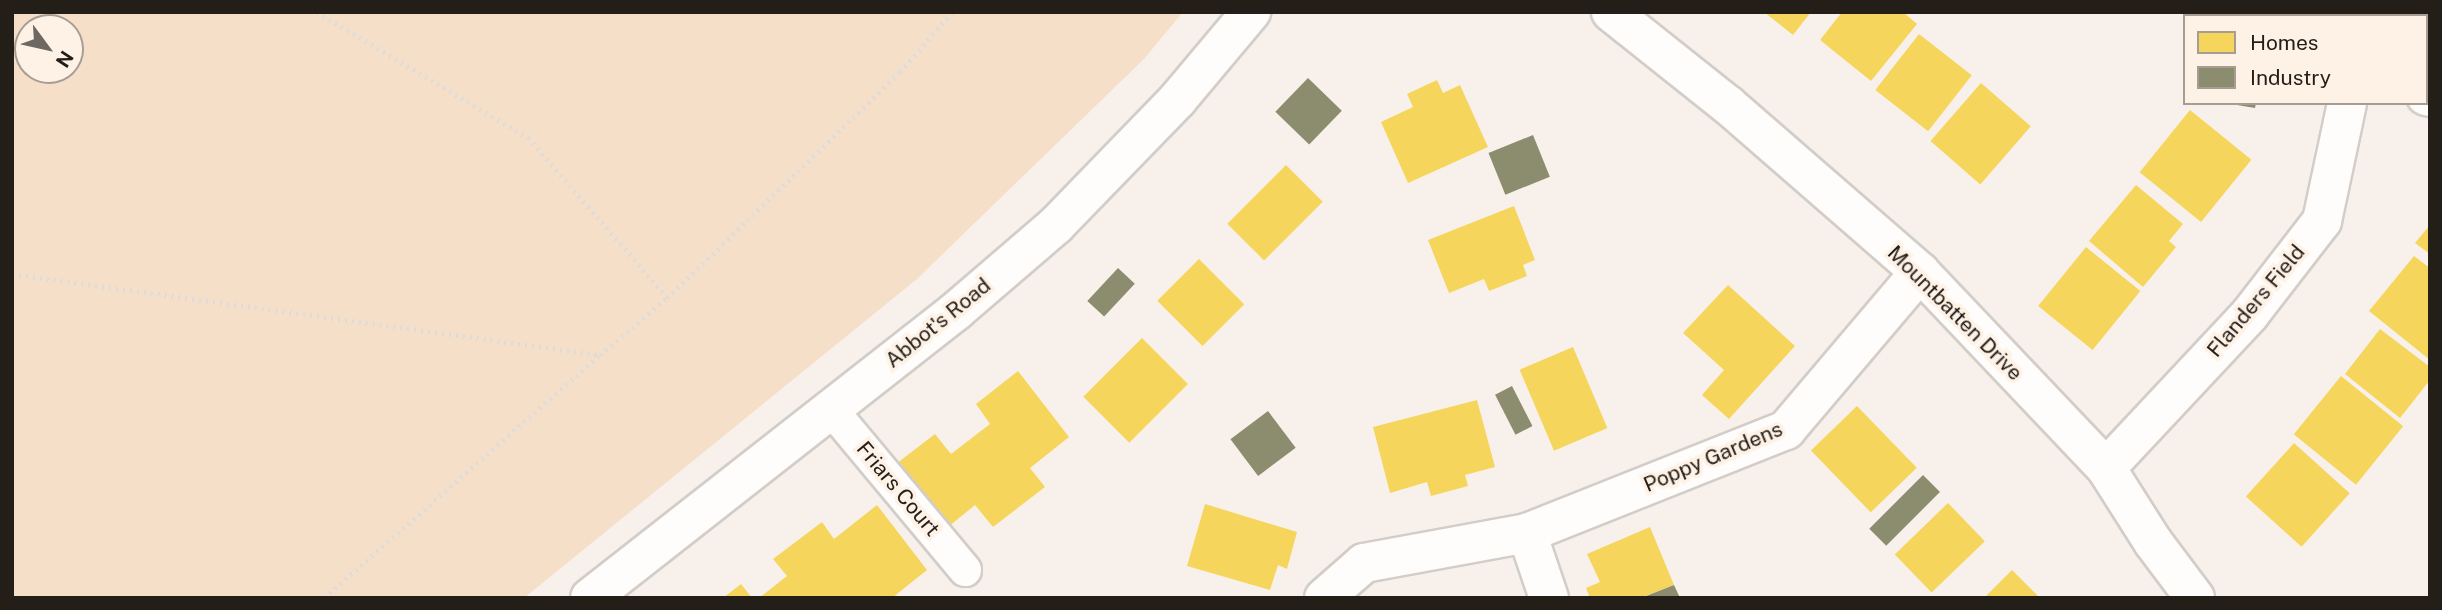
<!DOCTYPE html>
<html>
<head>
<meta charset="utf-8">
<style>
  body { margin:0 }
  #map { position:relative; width:2442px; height:610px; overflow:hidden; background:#f8f1eb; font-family:"Public Sans",sans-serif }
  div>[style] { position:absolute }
  .green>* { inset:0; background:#f6dfc9 }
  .homes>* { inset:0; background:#f6d55c; transform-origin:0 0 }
  .industry>* { inset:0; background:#8c8c6e; transform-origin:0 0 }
  .path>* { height:4.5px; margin-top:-2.25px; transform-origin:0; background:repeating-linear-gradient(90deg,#dedcda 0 2px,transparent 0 7px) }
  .roads { filter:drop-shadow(2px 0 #d3cdc8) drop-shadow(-2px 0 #d3cdc8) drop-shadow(0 2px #d3cdc8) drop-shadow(0 -2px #d3cdc8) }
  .service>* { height:32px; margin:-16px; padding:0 16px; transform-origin:16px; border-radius:16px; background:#fefdfc }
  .minor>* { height:38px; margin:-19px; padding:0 19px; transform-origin:19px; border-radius:19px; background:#fefdfc }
  .tertiary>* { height:38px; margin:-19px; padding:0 19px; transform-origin:19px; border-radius:19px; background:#fefdfc }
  span { translate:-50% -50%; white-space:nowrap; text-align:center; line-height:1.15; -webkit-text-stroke:7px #fef1e5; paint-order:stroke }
  .street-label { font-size:21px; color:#241e19 }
  .frame { position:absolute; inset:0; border:14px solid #241e19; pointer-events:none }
  .legend { position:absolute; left:2183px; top:14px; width:245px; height:91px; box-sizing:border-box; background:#fef1e5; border:2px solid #a79d93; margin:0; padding:9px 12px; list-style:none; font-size:21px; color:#241e19 }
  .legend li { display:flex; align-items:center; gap:14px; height:35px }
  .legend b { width:35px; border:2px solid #a79d93 }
  .north { position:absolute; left:14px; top:14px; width:70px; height:70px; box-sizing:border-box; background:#fef1e5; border:2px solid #a79d93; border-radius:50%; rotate:123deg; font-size:19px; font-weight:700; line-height:28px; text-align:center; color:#241e19 }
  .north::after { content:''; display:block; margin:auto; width:24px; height:32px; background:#6e6862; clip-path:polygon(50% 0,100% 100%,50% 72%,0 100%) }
</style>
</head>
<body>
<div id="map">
  <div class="green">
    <div style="clip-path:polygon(evenodd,12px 12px,1183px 12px,1144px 59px,917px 279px,524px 598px,12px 598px,12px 12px,28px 28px,70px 28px,70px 70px,28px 70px,28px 28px)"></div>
  </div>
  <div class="homes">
    <div style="clip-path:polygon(1764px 12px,1811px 12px,1793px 35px)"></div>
    <div style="clip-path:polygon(1842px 12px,1903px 12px,1917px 24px,1871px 81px,1820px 40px)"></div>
    <div style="left:2211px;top:12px;width:79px;height:4px"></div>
    <div style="left:1919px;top:34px;width:67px;height:71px;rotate:38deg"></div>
    <div style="clip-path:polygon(1437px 80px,1443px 93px,1460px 85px,1488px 147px,1408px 183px,1381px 122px,1413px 107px,1407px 94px)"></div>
    <div style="left:1981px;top:83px;width:66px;height:77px;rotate:41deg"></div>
    <div style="left:2190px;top:110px;width:79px;height:80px;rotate:39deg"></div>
    <div style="left:1286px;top:165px;width:52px;height:83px;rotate:45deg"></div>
    <div style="clip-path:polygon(2136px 185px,2183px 224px,2169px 241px,2176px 247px,2143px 287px,2089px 241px)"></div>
    <div style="clip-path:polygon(1514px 206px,1535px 260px,1523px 265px,1527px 276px,1489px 291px,1484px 279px,1449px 293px,1428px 240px)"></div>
    <div style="clip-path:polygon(2430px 225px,2430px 254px,2415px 243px)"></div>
    <div style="left:2086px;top:247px;width:70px;height:76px;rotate:39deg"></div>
    <div style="clip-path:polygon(2414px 256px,2430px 268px,2430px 360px,2369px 311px)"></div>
    <div style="left:1199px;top:259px;width:64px;height:59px;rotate:45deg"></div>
    <div style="clip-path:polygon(1728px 285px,1795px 346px,1729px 419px,1702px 395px,1724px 370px,1683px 333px)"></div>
    <div style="clip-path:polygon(2380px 329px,2430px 367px,2430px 380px,2400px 418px,2345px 374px)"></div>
    <div style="left:1142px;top:338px;width:65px;height:83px;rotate:45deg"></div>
    <div style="left:1573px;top:347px;width:88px;height:58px;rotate:67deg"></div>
    <div style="clip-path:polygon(1018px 371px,1069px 437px,1030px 468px,1045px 487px,993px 527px,975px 505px,942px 532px,892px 467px,935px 434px,951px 454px,990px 424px,976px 404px)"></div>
    <div style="left:2341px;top:376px;width:80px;height:75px;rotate:39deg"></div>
    <div style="clip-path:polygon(1477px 400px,1495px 467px,1465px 475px,1468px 486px,1431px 496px,1427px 482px,1390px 493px,1373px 427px)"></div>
    <div style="left:1857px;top:406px;width:86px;height:64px;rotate:46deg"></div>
    <div style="left:2294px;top:443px;width:75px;height:72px;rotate:42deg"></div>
    <div style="left:1948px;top:503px;width:53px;height:74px;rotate:46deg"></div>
    <div style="clip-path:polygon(1205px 504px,1297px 532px,1287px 569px,1278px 565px,1270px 590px,1187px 566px)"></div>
    <div style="clip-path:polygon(877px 505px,927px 570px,892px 598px,759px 598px,787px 576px,773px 559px,822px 522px,834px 539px)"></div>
    <div style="clip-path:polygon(1650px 527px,1674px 585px,1640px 598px,1590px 598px,1586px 588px,1600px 582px,1587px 554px)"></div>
    <div style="clip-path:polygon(2012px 570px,2040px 598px,1984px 598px)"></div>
    <div style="clip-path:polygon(741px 584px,752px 598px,723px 598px)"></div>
  </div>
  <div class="industry">
    <div style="left:1308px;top:78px;width:47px;height:47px;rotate:44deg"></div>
    <div style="clip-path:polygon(2225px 103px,2256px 103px,2255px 108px)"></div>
    <div style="left:1533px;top:135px;width:45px;height:48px;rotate:68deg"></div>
    <div style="left:1118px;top:268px;width:23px;height:45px;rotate:43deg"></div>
    <div style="left:1512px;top:386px;width:45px;height:19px;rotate:63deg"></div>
    <div style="left:1268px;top:411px;width:46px;height:47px;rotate:53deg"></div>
    <div style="left:1923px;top:475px;width:24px;height:76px;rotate:45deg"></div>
    <div style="clip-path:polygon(1674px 585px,1680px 598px,1641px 598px)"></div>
  </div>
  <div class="path">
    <div style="left:12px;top:274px;width:594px;rotate:7.84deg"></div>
    <div style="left:600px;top:355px;width:88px;rotate:-40.4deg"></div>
    <div style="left:667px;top:298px;width:211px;rotate:-131deg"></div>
    <div style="left:529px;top:139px;width:248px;rotate:-149.2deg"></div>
    <div style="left:667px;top:298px;width:325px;rotate:-44.1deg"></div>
    <div style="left:900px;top:72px;width:79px;rotate:-49.1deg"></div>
    <div style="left:324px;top:598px;width:368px;rotate:-41.4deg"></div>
  </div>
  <div class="roads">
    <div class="service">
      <div style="left:830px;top:408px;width:211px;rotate:50.2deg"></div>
    </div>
    <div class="minor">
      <div style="left:1611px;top:12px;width:149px;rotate:38.5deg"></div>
      <div style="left:1728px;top:105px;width:254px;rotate:41deg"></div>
      <div style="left:1920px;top:272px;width:270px;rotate:46.5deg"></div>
      <div style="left:2106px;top:468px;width:88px;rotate:57.6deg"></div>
      <div style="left:2153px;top:542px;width:70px;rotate:53.1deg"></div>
      <div style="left:2344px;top:12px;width:4px;rotate:90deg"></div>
      <div style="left:2426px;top:96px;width:4px;rotate:14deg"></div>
      <div style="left:2106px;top:468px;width:211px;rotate:-46.9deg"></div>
      <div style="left:2250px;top:314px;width:118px;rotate:-52.3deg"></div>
      <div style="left:2322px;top:221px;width:121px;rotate:-78deg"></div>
      <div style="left:1324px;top:598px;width:53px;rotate:-41.2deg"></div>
      <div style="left:1364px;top:563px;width:166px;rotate:-10.4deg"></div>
      <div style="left:1549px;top:598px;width:69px;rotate:-108.7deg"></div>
      <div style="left:1527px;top:533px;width:279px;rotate:-21.7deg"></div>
      <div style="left:1786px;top:430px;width:207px;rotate:-49.7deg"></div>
    </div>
    <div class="tertiary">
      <div style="left:590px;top:598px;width:465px;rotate:-38.1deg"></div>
      <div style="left:956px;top:311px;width:132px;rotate:-40.7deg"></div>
      <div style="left:1056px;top:225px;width:175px;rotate:-45.9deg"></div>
      <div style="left:1178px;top:99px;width:114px;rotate:-50deg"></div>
    </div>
  </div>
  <div class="street-label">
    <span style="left:2256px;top:301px;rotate:-50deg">Flanders Field</span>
    <span style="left:1955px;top:313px;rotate:45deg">Mountbatten Drive</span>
    <span style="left:938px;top:323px;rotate:-39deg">Abbot's Road</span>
    <span style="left:1713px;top:457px;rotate:-23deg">Poppy Gardens</span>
    <span style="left:898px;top:489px;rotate:50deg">Friars Court</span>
  </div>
  <div class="frame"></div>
  <ul class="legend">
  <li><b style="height:19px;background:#f6d55c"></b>Homes</li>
  <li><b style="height:19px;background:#8c8c6e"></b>Industry</li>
  </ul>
  <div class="north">N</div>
</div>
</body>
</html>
